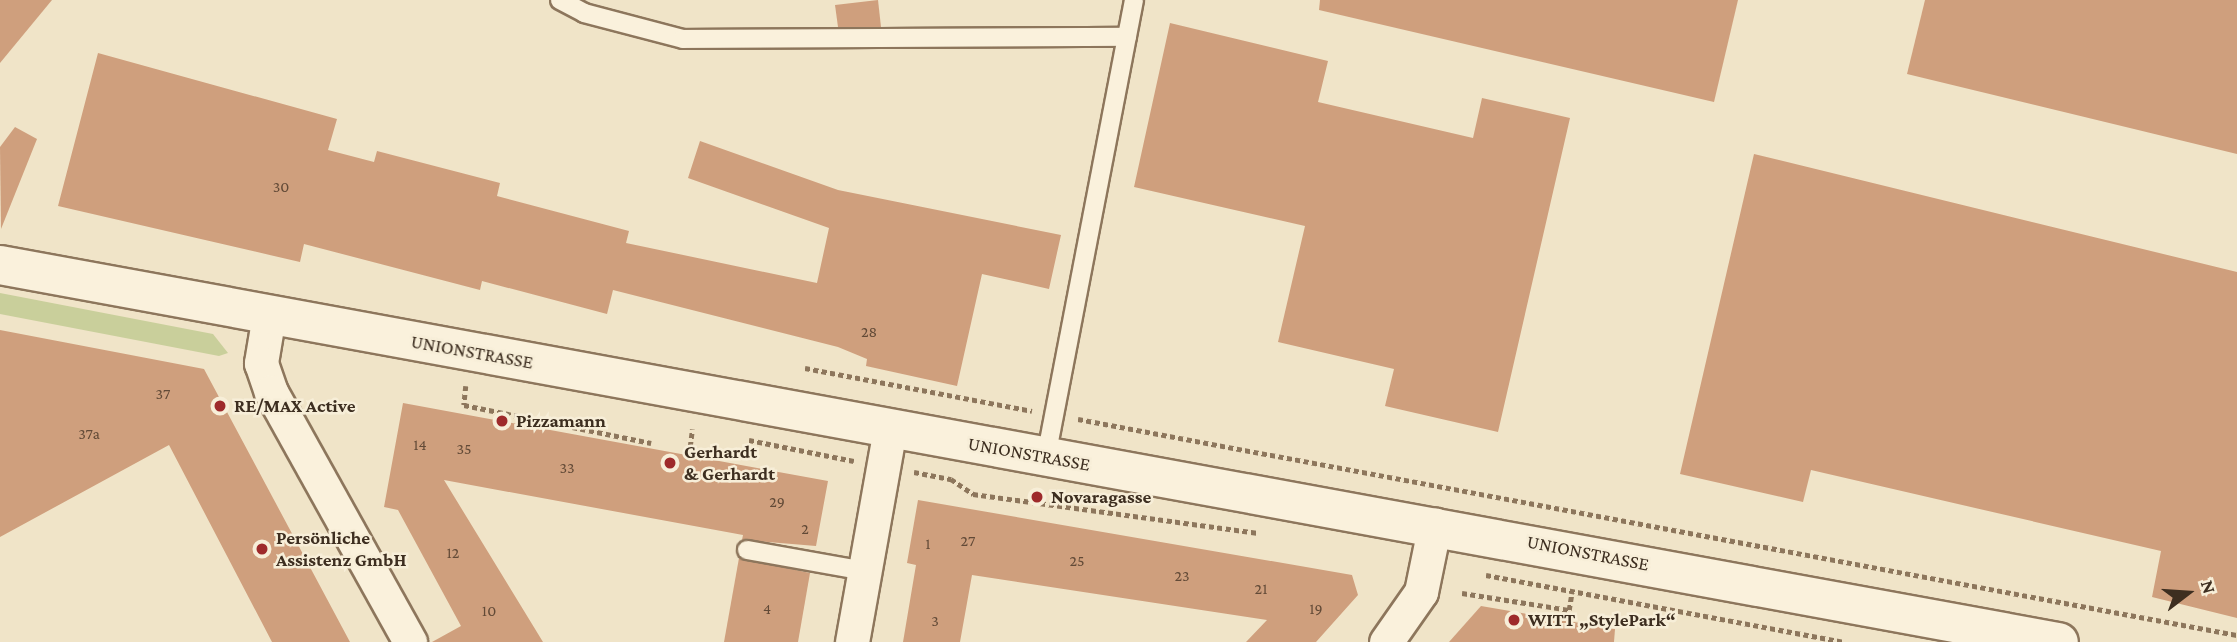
<!DOCTYPE html>
<html>
<head>
<meta charset="utf-8">
<style>
  body { margin:0 }
  #map { position:relative; width:2237px; height:642px; overflow:hidden; background:#f0e4c8; font-family:"Crimson Pro",serif }
  div>[style] { position:absolute }
  .green>* { inset:0; background:#c9cf9b }
  .building>* { inset:0; background:#cf9f7d }
  .path>* { height:4.5px; margin-top:-2.25px; transform-origin:0; background:repeating-linear-gradient(90deg,#8d765c 0 5px,transparent 0 8.5px) }
  .roads { filter:drop-shadow(2px 0 #8d765c) drop-shadow(-2px 0 #8d765c) drop-shadow(0 2px #8d765c) drop-shadow(0 -2px #8d765c) }
  .service>* { height:18px; margin:-9px; padding:0 9px; transform-origin:9px; border-radius:9px; background:#faf1dc }
  .minor>* { height:33px; margin:-16.5px; padding:0 16.5px; transform-origin:16.5px; border-radius:16.5px; background:#faf1dc }
  .secondary>* { height:38px; margin:-19px; padding:0 19px; transform-origin:19px; border-radius:19px; background:#faf1dc }
  .dots>* { width:19px; height:19px; translate:-50% -50%; box-sizing:border-box; border:4px solid #f7eed8; border-radius:50% }
  span { translate:-50% -50%; white-space:nowrap; text-align:center; line-height:1.15; -webkit-text-stroke:5px #f7eed8; paint-order:stroke }
  .number-label { font-size:16px; color:#624a37 }
  .number-label span { -webkit-text-stroke-width:0 }
  .street-label { font-size:19px; color:#3d2e20 }
  .poi-label { font-size:19px; color:#3d2e20; font-weight:700 }
  .left { translate:0 -50%; text-align:left }
  .north { position:absolute; left:2153px; top:558px; width:70px; height:70px; -webkit-text-stroke:5px #f7eed8; paint-order:stroke; rotate:73deg; font-size:19px; font-weight:700; line-height:28px; text-align:center; color:#3d2e20 }
  .north::after { content:''; display:block; margin:auto; width:24px; height:32px; background:#3d2e20; clip-path:polygon(50% 0,100% 100%,50% 72%,0 100%) }
</style>
</head>
<body>
<div id="map">
  <div class="green">
    <div style="clip-path:polygon(0 293px,213px 334px,228px 353px,219px 356px,0 314px)"></div>
  </div>
  <div class="building">
    <div style="clip-path:polygon(0 0,52px 0,0 63px)"></div>
    <div style="clip-path:polygon(878px 0,881px 27px,838px 27px,835px 5px)"></div>
    <div style="clip-path:polygon(1320px 0,1738px 0,1714px 102px,1319px 10px)"></div>
    <div style="clip-path:polygon(1925px 0,2237px 0,2237px 154px,1907px 74px)"></div>
    <div style="clip-path:polygon(1170px 23px,1328px 61px,1318px 102px,1473px 138px,1482px 98px,1570px 118px,1498px 432px,1385px 406px,1394px 369px,1278px 342px,1305px 226px,1134px 187px)"></div>
    <div style="clip-path:polygon(98px 53px,337px 119px,328px 150px,374px 162px,377px 151px,500px 183px,497px 196px,629px 231px,626px 243px,817px 283px,829px 228px,688px 178px,700px 141px,838px 190px,1061px 235px,1049px 289px,982px 274px,957px 386px,866px 366px,867px 359px,838px 347px,613px 290px,607px 314px,482px 281px,480px 290px,304px 244px,300px 262px,58px 206px)"></div>
    <div style="clip-path:polygon(15px 127px,37px 139px,1px 229px,0 147px)"></div>
    <div style="clip-path:polygon(1754px 154px,2237px 272px,2237px 618px,2152px 597px,2161px 551px,1811px 470px,1803px 502px,1680px 474px)"></div>
    <div style="clip-path:polygon(0 330px,204px 369px,350px 642px,272px 642px,169px 445px,0 537px)"></div>
    <div style="clip-path:polygon(403px 403px,828px 481px,816px 546px,742px 540px,743px 535px,444px 480px,543px 642px,432px 642px,461px 626px,398px 510px,384px 507px)"></div>
    <div style="clip-path:polygon(918px 500px,1352px 575px,1358px 595px,1316px 642px,1246px 642px,1267px 620px,972px 575px,960px 642px,903px 642px,916px 565px,907px 563px)"></div>
    <div style="clip-path:polygon(739px 558px,810px 573px,798px 642px,724px 642px)"></div>
    <div style="clip-path:polygon(1481px 606px,1615px 629px,1614px 642px,1449px 642px)"></div>
  </div>
  <div class="path">
    <div style="left:805px;top:368px;width:231px;rotate:10.7deg"></div>
    <div style="left:466px;top:386px;width:19px;rotate:96deg"></div>
    <div style="left:464px;top:405px;width:191px;rotate:11.5deg"></div>
    <div style="left:1078px;top:419px;width:1179px;rotate:10.56deg"></div>
    <div style="left:749px;top:440px;width:107px;rotate:11.3deg"></div>
    <div style="left:689px;top:455px;width:26px;rotate:-83deg"></div>
    <div style="left:914px;top:472px;width:38px;rotate:11deg"></div>
    <div style="left:951px;top:479px;width:27px;rotate:34deg"></div>
    <div style="left:973px;top:494px;width:288px;rotate:7.8deg"></div>
    <div style="left:1486px;top:575px;width:363px;rotate:10.6deg"></div>
    <div style="left:1462px;top:593px;width:108px;rotate:9deg"></div>
    <div style="left:1569px;top:610px;width:18px;rotate:-81deg"></div>
  </div>
  <div class="roads">
    <div class="service">
      <div style="left:560px;top:0;width:27px;rotate:28deg"></div>
      <div style="left:584px;top:13px;width:102px;rotate:14.7deg"></div>
      <div style="left:683px;top:39px;width:444px;rotate:-0.3deg"></div>
      <div style="left:1046px;top:457px;width:465px;rotate:-79.1deg"></div>
      <div style="left:747px;top:550px;width:120px;rotate:10.1deg"></div>
    </div>
    <div class="minor">
      <div style="left:269px;top:315px;width:49px;rotate:99.5deg"></div>
      <div style="left:261px;top:363px;width:31px;rotate:71deg"></div>
      <div style="left:271px;top:392px;width:286px;rotate:60.9deg"></div>
      <div style="left:852px;top:642px;width:216px;rotate:-79.9deg"></div>
      <div style="left:1386px;top:642px;width:61px;rotate:-55deg"></div>
      <div style="left:1421px;top:592px;width:69px;rotate:-78.4deg"></div>
    </div>
    <div class="secondary">
      <div style="left:0;top:265px;width:2093px;rotate:10.38deg"></div>
    </div>
  </div>
  <div class="dots">
    <div style="left:220px;top:406px;background:#9e2a2b"></div>
    <div style="left:502px;top:421px;background:#9e2a2b"></div>
    <div style="left:670px;top:463px;background:#9e2a2b"></div>
    <div style="left:1037px;top:497px;background:#9e2a2b"></div>
    <div style="left:262px;top:549px;background:#9e2a2b"></div>
    <div style="left:1514px;top:620px;background:#9e2a2b"></div>
  </div>
  <div class="number-label">
    <span style="left:281px;top:187px">30</span>
    <span style="left:869px;top:332px">28</span>
    <span style="left:163px;top:394px">37</span>
    <span style="left:89px;top:434px">37a</span>
    <span style="left:420px;top:445px">14</span>
    <span style="left:464px;top:449px">35</span>
    <span style="left:567px;top:468px">33</span>
    <span style="left:777px;top:502px">29</span>
    <span style="left:805px;top:529px">2</span>
    <span style="left:968px;top:541px">27</span>
    <span style="left:928px;top:544px">1</span>
    <span style="left:453px;top:553px">12</span>
    <span style="left:1077px;top:561px">25</span>
    <span style="left:1182px;top:576px">23</span>
    <span style="left:1261px;top:589px">21</span>
    <span style="left:767px;top:609px">4</span>
    <span style="left:1316px;top:609px">19</span>
    <span style="left:489px;top:611px">10</span>
    <span style="left:935px;top:621px">3</span>
  </div>
  <div class="street-label">
    <span style="left:472px;top:352px;rotate:10deg">UNIONSTRASSE</span>
    <span style="left:1029px;top:454px;rotate:10deg">UNIONSTRASSE</span>
    <span style="left:1588px;top:553px;rotate:11deg">UNIONSTRASSE</span>
  </div>
  <div class="poi-label">
    <span class="left" style="left:234px;top:406px">RE/MAX Active</span>
    <span class="left" style="left:516px;top:421px">Pizzamann</span>
    <span class="left" style="left:684px;top:463px">Gerhardt<br>&amp; Gerhardt</span>
    <span class="left" style="left:1051px;top:497px">Novaragasse</span>
    <span class="left" style="left:276px;top:549px">Persönliche<br>Assistenz GmbH</span>
    <span class="left" style="left:1528px;top:620px">WITT „StylePark“</span>
  </div>
  <div class="north">N</div>
</div>
</body>
</html>
